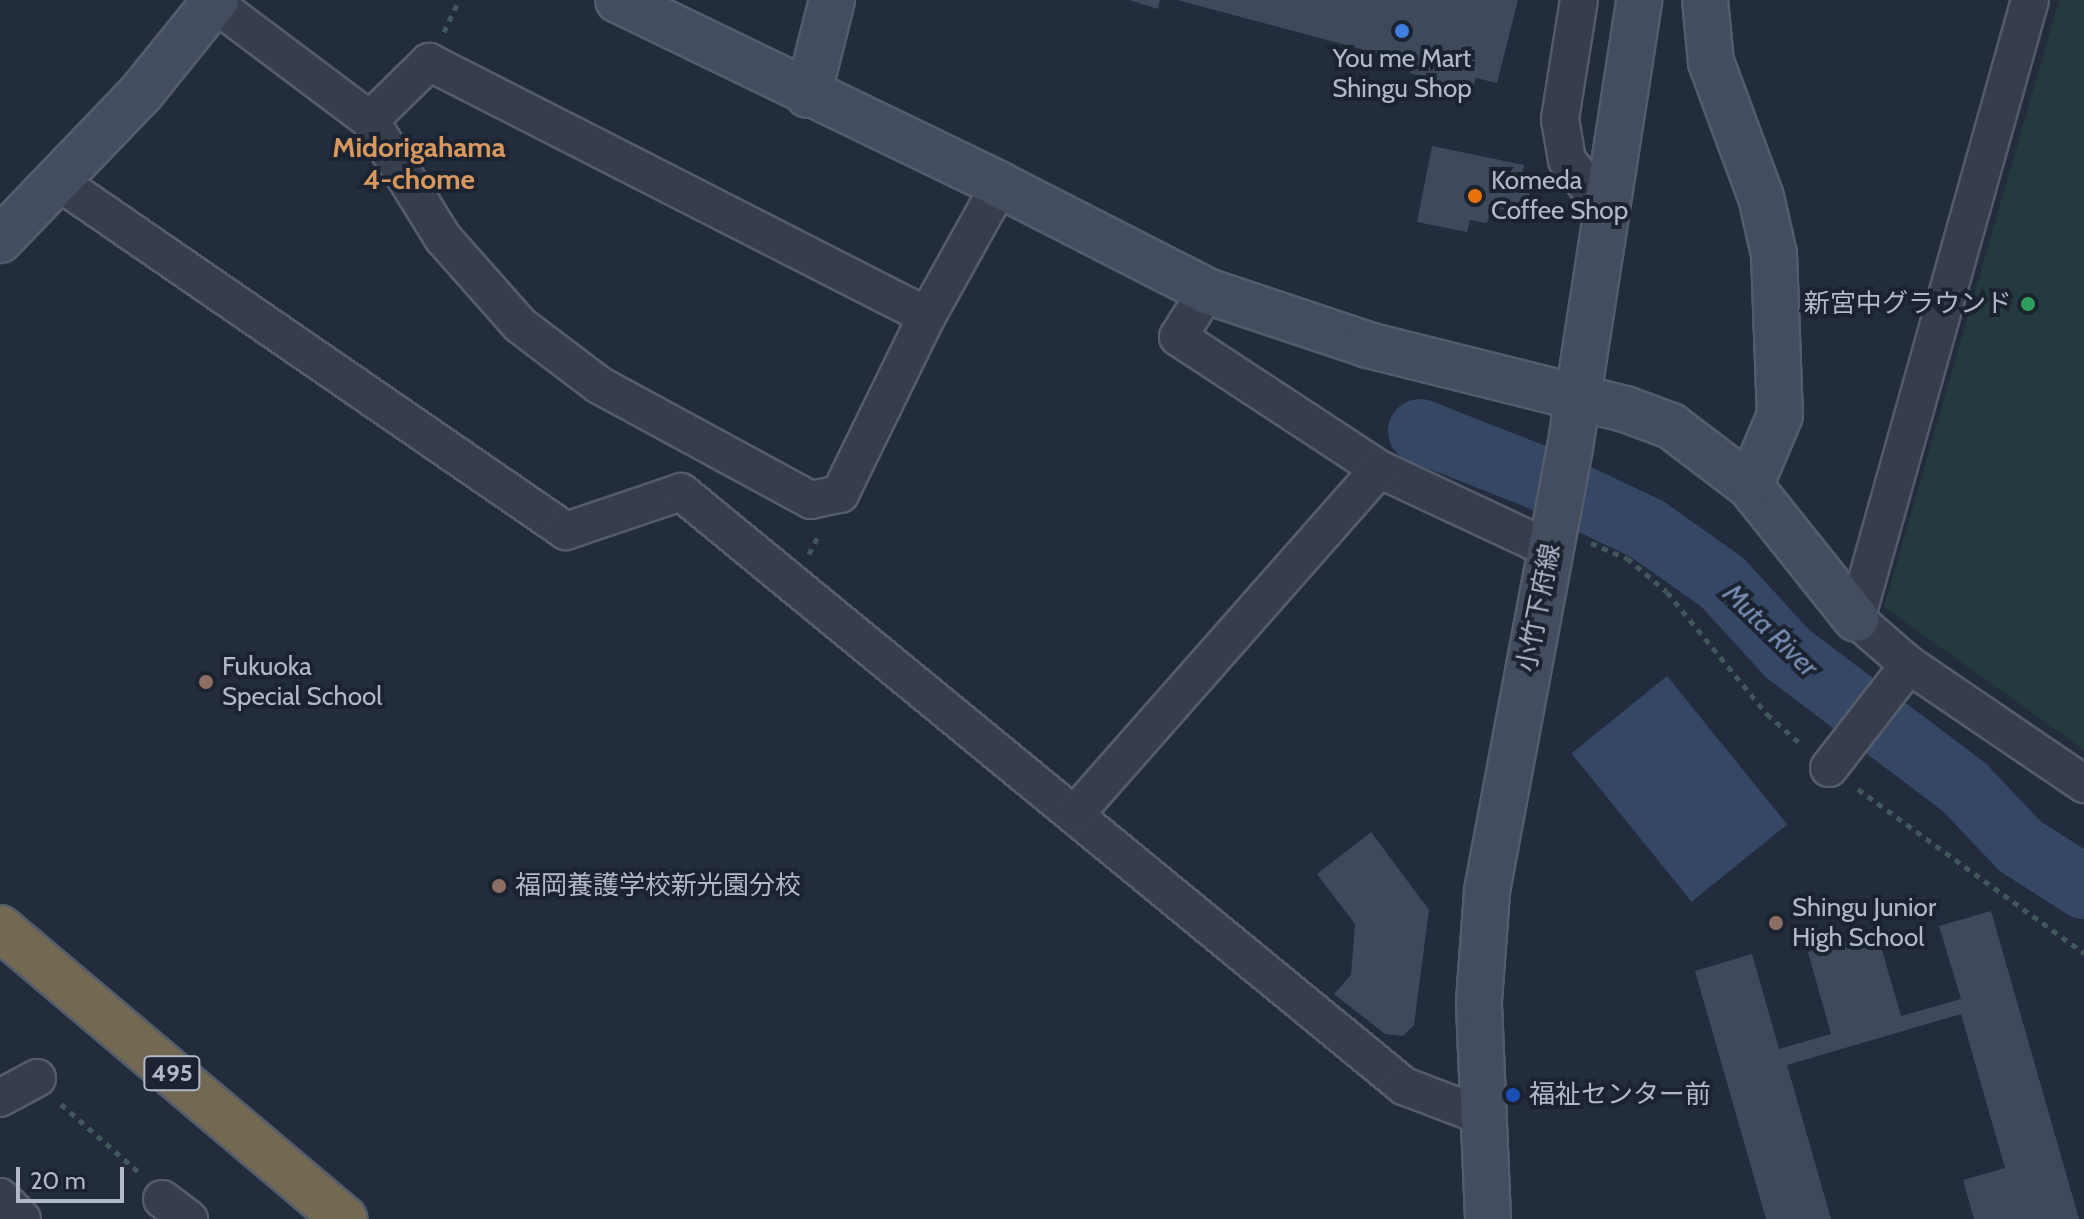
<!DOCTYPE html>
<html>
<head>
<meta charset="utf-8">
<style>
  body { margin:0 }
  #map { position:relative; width:2084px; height:1219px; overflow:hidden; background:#222c3d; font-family:Cabin,"Noto Sans JP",sans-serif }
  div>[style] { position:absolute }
  .green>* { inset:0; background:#243a3e }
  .water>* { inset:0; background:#354765; transform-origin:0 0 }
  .river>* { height:64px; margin:-32px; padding:0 32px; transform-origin:32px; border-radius:32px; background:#354765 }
  .building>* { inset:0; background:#3e4a5c }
  .path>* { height:5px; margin-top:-2.5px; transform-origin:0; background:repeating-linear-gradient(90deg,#42575b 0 6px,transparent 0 12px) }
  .roads { filter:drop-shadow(2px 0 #545c6b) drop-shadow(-2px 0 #545c6b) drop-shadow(0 2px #545c6b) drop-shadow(0 -2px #545c6b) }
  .street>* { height:36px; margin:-18px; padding:0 18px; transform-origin:18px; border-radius:18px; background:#363e4d }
  .secondary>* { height:44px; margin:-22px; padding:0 22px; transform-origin:22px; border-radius:22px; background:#444d60 }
  .highway>* { height:44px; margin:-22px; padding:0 22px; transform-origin:22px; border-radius:22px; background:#736852 }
  .dots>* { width:22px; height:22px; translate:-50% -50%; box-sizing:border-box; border:4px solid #1b2331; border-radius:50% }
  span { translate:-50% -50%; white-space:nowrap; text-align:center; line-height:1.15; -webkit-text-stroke:8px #1b2331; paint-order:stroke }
  .shield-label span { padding:2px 6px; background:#1b2331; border:2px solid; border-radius:6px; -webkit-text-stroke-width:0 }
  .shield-label { font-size:24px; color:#b1b9c8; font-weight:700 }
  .poi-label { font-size:26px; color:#b1b9c8 }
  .left { translate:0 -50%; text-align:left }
  .right { translate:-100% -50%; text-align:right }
  .street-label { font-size:26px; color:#b1b9c8 }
  .neighbourhood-label { font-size:28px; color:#d8975c; font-weight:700 }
  .water-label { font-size:28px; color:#788eb2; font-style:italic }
  .scale { position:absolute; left:16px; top:1167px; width:108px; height:36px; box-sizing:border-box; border:4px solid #b1b9c8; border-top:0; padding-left:10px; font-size:24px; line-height:28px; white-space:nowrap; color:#b1b9c8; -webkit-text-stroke:6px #1b2331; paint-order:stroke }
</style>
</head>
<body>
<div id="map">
  <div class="green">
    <div style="clip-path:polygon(2059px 0,2084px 0,2084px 750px,1884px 607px)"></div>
  </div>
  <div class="water">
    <div style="left:1667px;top:676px;width:191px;height:123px;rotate:51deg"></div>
  </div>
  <div class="river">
    <div style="left:1420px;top:431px;width:123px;rotate:21.4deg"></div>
    <div style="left:1535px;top:476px;width:124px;rotate:25.3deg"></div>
    <div style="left:1647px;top:529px;width:92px;rotate:35.2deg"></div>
    <div style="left:1722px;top:582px;width:98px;rotate:47.5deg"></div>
    <div style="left:1788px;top:654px;width:221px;rotate:37.1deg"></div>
    <div style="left:1964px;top:787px;width:81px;rotate:46.5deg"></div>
    <div style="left:2020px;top:846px;width:76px;rotate:32.6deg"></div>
  </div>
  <div class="building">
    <div style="clip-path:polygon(1129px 0,1160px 0,1158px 9px)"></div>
    <div style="clip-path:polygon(1177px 0,1518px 0,1497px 83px,1476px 78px,1472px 90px,1410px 73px,1413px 63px)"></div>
    <div style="clip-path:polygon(1432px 146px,1524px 165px,1520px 184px,1531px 186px,1525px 214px,1491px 207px,1487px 223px,1470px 220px,1467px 232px,1417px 222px)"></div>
    <div style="clip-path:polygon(1371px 832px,1429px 910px,1414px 1025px,1403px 1036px,1385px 1034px,1334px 994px,1351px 975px,1355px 924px,1317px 874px)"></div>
    <div style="clip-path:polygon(1991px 911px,2079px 1219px,1974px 1219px,1963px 1180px,2005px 1168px,1961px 1014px,1787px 1065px,1831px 1219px,1766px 1219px,1695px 971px,1752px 954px,1779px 1049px,1831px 1034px,1808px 952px,1877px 933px,1901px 1016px,1961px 999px,1939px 926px)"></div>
  </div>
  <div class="path">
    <div style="left:444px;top:32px;width:35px;rotate:-65deg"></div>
    <div style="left:1591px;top:543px;width:39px;rotate:23deg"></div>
    <div style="left:1627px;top:558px;width:52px;rotate:40.4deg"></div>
    <div style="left:1667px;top:592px;width:158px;rotate:50.7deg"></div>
    <div style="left:1767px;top:714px;width:48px;rotate:41.6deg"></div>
    <div style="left:809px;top:554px;width:22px;rotate:-63deg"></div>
    <div style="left:1858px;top:789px;width:279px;rotate:36deg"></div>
    <div style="left:61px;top:1104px;width:106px;rotate:41.2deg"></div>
  </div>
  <div class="roads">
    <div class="street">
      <div style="left:1579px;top:0;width:121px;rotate:99.1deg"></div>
      <div style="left:1560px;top:119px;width:42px;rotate:80.3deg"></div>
      <div style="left:1567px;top:160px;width:63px;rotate:52deg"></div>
      <div style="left:2030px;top:0;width:643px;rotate:105.7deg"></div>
      <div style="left:1856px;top:619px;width:70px;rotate:41deg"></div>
      <div style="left:1909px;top:665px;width:212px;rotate:34.2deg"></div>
      <div style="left:214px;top:3px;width:195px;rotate:36.9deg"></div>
      <div style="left:370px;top:120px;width:139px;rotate:58.3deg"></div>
      <div style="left:443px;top:238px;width:116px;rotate:48.5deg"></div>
      <div style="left:520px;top:325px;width:99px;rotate:37.2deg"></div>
      <div style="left:599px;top:385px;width:241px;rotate:28.5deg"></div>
      <div style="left:811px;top:500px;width:30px;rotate:-12deg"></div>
      <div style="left:840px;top:494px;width:198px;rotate:-64deg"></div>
      <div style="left:927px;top:316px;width:150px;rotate:-60.9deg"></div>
      <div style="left:370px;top:120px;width:83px;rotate:-44.5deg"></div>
      <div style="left:429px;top:62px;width:559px;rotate:27.02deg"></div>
      <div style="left:56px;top:180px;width:619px;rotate:34.54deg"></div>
      <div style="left:566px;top:531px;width:121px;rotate:-18.7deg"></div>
      <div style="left:681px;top:492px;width:936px;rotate:39.41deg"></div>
      <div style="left:1404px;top:1086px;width:81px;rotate:20.9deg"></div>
      <div style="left:1207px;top:291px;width:54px;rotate:122.2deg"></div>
      <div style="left:1178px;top:337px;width:240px;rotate:33.3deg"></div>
      <div style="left:1379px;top:469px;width:189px;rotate:25.1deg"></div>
      <div style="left:1829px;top:768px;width:130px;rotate:-52.2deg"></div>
      <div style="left:1076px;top:813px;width:458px;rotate:-48.6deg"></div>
      <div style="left:0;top:1098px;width:42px;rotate:-28.4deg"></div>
      <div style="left:0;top:1197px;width:31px;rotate:45deg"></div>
      <div style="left:162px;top:1199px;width:34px;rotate:37deg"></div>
    </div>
    <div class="secondary">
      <div style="left:618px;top:0;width:424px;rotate:25.8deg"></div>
      <div style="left:1000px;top:185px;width:233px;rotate:27.1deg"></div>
      <div style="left:1207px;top:291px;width:170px;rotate:18.5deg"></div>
      <div style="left:1368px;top:345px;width:265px;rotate:14deg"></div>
      <div style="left:1625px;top:409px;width:49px;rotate:20.3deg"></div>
      <div style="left:1671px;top:426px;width:99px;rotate:37.2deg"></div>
      <div style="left:1750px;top:486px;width:170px;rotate:51.4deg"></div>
      <div style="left:1705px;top:0;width:62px;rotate:84.5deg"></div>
      <div style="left:1711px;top:62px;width:144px;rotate:69.7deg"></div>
      <div style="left:1761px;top:197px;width:58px;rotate:77.2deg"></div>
      <div style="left:1774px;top:254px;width:161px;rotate:87.9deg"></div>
      <div style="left:1780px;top:415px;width:77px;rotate:112.9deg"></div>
      <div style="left:808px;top:95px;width:98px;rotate:-75.8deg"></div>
      <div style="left:0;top:240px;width:204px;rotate:-46.2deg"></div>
      <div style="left:141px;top:93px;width:119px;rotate:-51.1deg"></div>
      <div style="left:1488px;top:1219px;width:218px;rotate:-92.4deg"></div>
      <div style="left:1479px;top:1001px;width:110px;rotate:-85.8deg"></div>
      <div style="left:1487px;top:891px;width:451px;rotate:-79.4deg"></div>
      <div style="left:1570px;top:448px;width:453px;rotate:-81.2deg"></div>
    </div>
    <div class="highway">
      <div style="left:0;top:928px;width:451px;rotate:40.2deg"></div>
    </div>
  </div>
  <div class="dots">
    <div style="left:1402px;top:31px;background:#3f7fe0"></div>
    <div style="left:1475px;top:196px;background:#e8710a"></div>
    <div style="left:2028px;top:304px;background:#2e9e5b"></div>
    <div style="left:206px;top:682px;background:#8d6e63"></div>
    <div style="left:499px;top:886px;background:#8d6e63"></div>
    <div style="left:1776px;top:923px;background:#8d6e63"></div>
    <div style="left:1513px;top:1095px;background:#1a4fb4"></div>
  </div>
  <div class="shield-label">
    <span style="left:172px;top:1073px">495</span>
  </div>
  <div class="poi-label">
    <span style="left:1402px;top:74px">You me Mart<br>Shingu Shop</span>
    <span class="left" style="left:1491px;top:196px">Komeda<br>Coffee Shop</span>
    <span class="right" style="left:2012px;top:304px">新宮中グラウンド</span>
    <span class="left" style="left:222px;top:682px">Fukuoka<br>Special School</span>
    <span class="left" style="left:515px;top:886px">福岡養護学校新光園分校</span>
    <span class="left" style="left:1792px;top:923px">Shingu Junior<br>High School</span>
    <span class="left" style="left:1529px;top:1095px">福祉センター前</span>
  </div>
  <div class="street-label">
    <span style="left:1539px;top:608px;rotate:-79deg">小竹下府線</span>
  </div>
  <div class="neighbourhood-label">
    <span style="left:419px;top:163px">Midorigahama<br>4-chome</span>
  </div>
  <div class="water-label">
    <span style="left:1771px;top:630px;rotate:44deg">Muta River</span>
  </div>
  <div class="scale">20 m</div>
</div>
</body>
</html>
